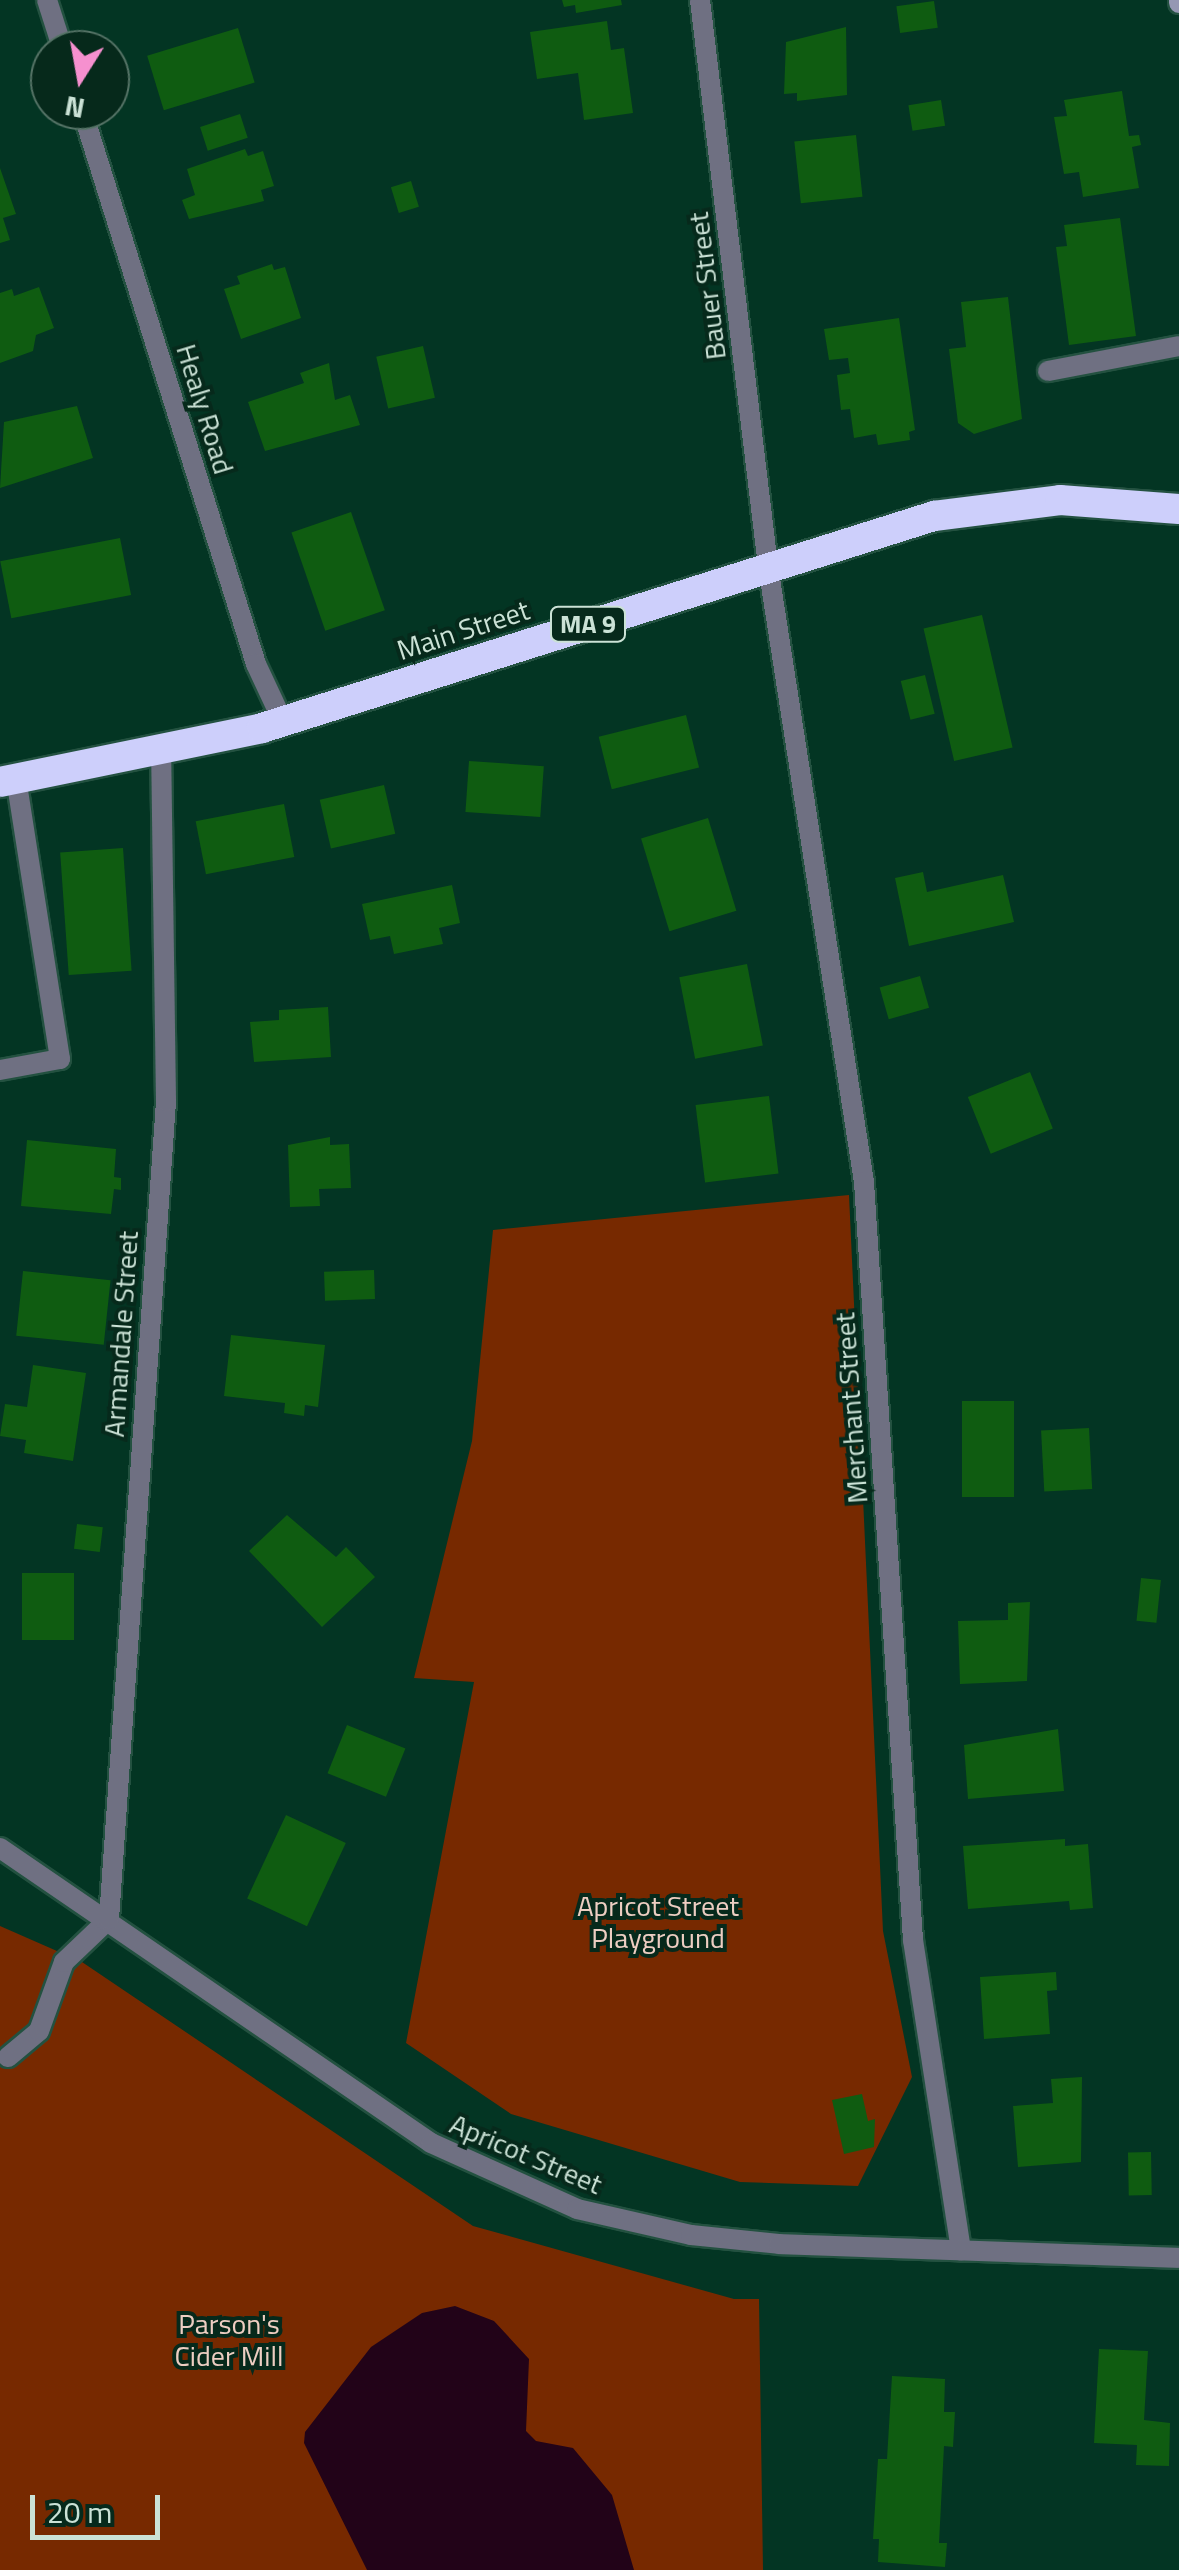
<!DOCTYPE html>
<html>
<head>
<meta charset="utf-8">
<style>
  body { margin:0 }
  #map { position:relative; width:1179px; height:2570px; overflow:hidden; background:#033523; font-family:"Titillium Web",sans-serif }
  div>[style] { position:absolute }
  .green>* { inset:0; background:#772900 }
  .water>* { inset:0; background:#220318 }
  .building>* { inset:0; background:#0f5c11; transform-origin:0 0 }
  .roads { filter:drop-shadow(2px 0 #235140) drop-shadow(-2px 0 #235140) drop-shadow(0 2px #235140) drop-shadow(0 -2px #235140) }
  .lane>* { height:20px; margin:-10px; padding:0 10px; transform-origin:10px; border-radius:10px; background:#6f7082 }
  .street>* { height:20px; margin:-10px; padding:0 10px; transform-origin:10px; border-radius:10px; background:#6f7082 }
  .secondary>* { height:20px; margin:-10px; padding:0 10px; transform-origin:10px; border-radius:10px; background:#9597b3 }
  .highway>* { height:30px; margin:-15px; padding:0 15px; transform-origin:15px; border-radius:15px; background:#cdcffb }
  span { translate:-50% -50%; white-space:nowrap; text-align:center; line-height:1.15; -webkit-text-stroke:8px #06291b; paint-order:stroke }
  .shield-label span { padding:2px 8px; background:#06291b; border:2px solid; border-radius:8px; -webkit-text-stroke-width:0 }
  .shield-label { font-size:25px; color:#cbe2d6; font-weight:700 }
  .street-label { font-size:28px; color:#cbe2d6 }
  .park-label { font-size:28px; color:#edcec2 }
  .north { position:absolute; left:30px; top:30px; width:100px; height:100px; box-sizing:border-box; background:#06291b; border:2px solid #557366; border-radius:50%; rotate:191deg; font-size:28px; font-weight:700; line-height:40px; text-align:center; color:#cbe2d6 }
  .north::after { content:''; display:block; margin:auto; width:35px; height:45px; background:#f690cf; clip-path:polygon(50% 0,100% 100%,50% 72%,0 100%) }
  .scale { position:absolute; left:30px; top:2495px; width:130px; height:45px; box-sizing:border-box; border:5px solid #cbe2d6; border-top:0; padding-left:12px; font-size:30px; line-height:35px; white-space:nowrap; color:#cbe2d6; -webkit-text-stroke:8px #06291b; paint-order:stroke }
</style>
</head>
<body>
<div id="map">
  <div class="green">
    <div style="clip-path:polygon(849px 1195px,883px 1931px,912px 2077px,858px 2186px,740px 2182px,511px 2114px,406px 2043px,474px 1682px,414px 1678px,472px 1441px,493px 1230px)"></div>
    <div style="clip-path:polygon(0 1926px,82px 1962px,473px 2226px,734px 2299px,759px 2299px,763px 2570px,0 2570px)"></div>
  </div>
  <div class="water">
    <div style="clip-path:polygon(455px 2306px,494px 2321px,529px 2359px,526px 2431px,536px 2441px,573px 2448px,612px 2495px,634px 2570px,367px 2570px,304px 2443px,305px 2432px,371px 2347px,422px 2313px)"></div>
  </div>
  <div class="building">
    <div style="clip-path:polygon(562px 0,621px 0,622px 5px,576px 13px,575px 5px,564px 7px)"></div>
    <div style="left:934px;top:1px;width:27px;height:38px;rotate:82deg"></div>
    <div style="clip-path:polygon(607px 21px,611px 50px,624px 48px,633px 113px,584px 120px,578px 73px,537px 79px,530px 32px)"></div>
    <div style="clip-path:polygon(846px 27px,847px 95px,797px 101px,797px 93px,784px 94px,786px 42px)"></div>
    <div style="left:238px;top:28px;width:57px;height:95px;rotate:73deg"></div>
    <div style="clip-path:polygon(1122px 91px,1129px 136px,1139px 135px,1141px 145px,1132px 147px,1139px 188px,1083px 197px,1079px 172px,1064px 174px,1054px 117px,1067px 116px,1064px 100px)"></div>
    <div style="left:941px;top:100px;width:26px;height:33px;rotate:81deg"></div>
    <div style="left:240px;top:114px;width:25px;height:42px;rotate:72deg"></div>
    <div style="left:856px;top:135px;width:62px;height:62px;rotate:84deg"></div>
    <div style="clip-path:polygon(245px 149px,248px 156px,263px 151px,274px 186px,261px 190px,264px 201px,189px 219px,182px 200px,195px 195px,187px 169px)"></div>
    <div style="clip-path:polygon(0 168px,16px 214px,3px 218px,10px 240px,0 243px)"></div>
    <div style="left:411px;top:181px;width:27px;height:21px;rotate:73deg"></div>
    <div style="clip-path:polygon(1120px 218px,1136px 336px,1069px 345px,1056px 247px,1067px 246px,1064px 225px)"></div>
    <div style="clip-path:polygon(272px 264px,274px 270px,285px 267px,301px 318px,241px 339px,224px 289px,240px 284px,237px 276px)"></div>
    <div style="clip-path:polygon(39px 287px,54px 328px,36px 335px,33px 351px,0 363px,0 293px,12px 289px,14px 296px)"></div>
    <div style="clip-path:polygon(1008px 297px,1022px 419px,974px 434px,958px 423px,949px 349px,966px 347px,961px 302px)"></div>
    <div style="clip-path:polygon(899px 318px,915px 430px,909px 432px,910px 440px,878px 445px,876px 434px,854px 438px,850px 409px,841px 410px,837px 375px,850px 373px,848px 358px,829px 360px,824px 329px)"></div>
    <div style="left:423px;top:346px;width:53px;height:48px;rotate:77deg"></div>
    <div style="clip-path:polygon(329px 363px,335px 400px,350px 395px,360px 425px,265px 451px,248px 402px,304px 383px,300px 373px)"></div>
    <div style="clip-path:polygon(77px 406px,93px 458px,0 488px,4px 422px)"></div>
    <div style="left:351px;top:512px;width:104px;height:63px;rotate:71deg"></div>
    <div style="left:120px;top:538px;width:58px;height:122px;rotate:79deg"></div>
    <div style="left:982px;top:615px;width:136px;height:60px;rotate:77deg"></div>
    <div style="left:925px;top:675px;width:40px;height:25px;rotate:76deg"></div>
    <div style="left:686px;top:715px;width:54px;height:90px;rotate:76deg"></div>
    <div style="left:469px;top:761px;width:75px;height:51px;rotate:4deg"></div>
    <div style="left:384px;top:785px;width:50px;height:66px;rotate:77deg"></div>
    <div style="left:284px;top:804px;width:54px;height:90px;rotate:79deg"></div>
    <div style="left:708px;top:818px;width:97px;height:70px;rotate:73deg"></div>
    <div style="left:123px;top:848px;width:123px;height:63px;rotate:86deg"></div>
    <div style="clip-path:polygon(923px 872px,927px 892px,1003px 875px,1014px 922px,909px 946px,895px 878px)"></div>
    <div style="clip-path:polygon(452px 885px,460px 923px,439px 928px,443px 944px,394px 954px,390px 936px,370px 940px,362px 904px)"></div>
    <div style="left:747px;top:964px;width:83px;height:69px;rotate:79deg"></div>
    <div style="left:920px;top:976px;width:33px;height:42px;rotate:74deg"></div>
    <div style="clip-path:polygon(328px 1007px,331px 1057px,254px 1062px,250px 1022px,279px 1020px,279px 1010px)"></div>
    <div style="left:1030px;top:1072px;width:61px;height:67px;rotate:68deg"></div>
    <div style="left:769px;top:1096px;width:78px;height:74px;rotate:83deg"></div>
    <div style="clip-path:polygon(330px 1137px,330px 1145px,349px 1144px,351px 1188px,319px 1189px,320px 1206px,290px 1207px,288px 1145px)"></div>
    <div style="clip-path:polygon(27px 1140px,116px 1149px,114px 1177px,121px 1178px,121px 1190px,114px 1189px,111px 1214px,21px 1206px)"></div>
    <div style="left:374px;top:1270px;width:29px;height:50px;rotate:88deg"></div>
    <div style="left:23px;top:1271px;width:88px;height:65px;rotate:6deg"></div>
    <div style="clip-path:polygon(231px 1335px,325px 1345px,318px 1407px,305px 1405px,304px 1416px,284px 1413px,285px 1403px,224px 1396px)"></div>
    <div style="clip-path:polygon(33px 1365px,86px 1373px,73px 1461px,24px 1453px,26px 1440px,0 1436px,5px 1404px,27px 1407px)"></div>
    <div style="left:962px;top:1401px;width:52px;height:96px"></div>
    <div style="left:1089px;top:1428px;width:61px;height:48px;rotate:87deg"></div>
    <div style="clip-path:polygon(287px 1515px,336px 1557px,346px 1547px,375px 1577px,322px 1627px,249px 1551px)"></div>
    <div style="left:77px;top:1524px;width:26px;height:25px;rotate:7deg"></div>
    <div style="left:22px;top:1573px;width:52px;height:67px"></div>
    <div style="left:1141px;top:1578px;width:20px;height:43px;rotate:6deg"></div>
    <div style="clip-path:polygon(1030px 1602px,1027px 1681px,960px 1684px,958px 1621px,1008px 1620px,1008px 1603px)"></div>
    <div style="left:347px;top:1725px;width:63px;height:52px;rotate:22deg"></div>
    <div style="clip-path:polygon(1058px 1729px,1064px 1791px,968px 1799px,964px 1745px)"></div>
    <div style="left:286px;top:1815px;width:66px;height:92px;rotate:25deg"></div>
    <div style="clip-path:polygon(1065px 1839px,1065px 1846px,1088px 1844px,1093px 1908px,1070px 1910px,1069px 1901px,968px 1909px,963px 1846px)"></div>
    <div style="clip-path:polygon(1056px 1972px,1057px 1990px,1047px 1991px,1050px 2034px,984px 2039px,980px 1977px)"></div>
    <div style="clip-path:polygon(1082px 2077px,1081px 2162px,1018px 2167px,1013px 2106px,1053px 2103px,1051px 2079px)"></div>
    <div style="clip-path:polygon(862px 2094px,868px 2121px,875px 2119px,874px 2147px,844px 2154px,832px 2100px)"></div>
    <div style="left:1151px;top:2152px;width:43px;height:23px;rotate:89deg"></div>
    <div style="clip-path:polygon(1099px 2349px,1148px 2351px,1144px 2420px,1170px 2423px,1169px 2466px,1136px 2465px,1137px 2445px,1094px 2443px)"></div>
    <div style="clip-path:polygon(892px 2376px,945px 2379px,944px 2412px,955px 2412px,953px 2447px,944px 2446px,939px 2543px,947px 2543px,945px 2567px,878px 2562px,879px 2539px,873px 2539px,878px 2459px,887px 2459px)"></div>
  </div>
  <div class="roads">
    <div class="lane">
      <div style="left:1048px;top:371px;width:133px;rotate:-10.8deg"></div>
      <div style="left:0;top:1070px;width:61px;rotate:-10.4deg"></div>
      <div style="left:60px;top:1059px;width:283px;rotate:-98.9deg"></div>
      <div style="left:8px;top:2057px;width:40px;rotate:-40deg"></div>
      <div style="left:39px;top:2031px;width:73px;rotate:-70.1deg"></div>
      <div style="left:64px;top:1962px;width:62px;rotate:-43.7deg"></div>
    </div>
    <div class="street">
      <div style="left:47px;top:0;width:52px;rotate:72.3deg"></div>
      <div style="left:700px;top:0;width:570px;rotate:83.15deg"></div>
      <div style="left:768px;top:566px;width:623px;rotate:81.14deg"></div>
      <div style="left:864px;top:1182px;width:760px;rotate:86.3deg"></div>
      <div style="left:913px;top:1940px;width:314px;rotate:81.2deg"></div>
      <div style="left:82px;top:110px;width:581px;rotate:72.56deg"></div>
      <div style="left:256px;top:664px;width:64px;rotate:65deg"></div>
      <div style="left:0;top:1848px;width:522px;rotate:34.39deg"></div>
      <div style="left:431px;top:2143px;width:160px;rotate:24.3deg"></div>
      <div style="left:577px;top:2209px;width:117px;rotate:12.8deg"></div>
      <div style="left:691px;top:2235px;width:88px;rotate:5.8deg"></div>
      <div style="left:779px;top:2244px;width:400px;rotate:2deg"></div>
      <div style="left:109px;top:1919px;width:820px;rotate:-86.01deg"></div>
      <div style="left:166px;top:1101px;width:349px;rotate:-90.8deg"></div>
    </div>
    <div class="secondary">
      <div style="left:1179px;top:0;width:3px;rotate:90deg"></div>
    </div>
    <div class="highway">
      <div style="left:0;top:782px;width:268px;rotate:-11.6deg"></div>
      <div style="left:262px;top:728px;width:705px;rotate:-17.51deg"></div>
      <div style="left:934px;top:516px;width:127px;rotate:-7.2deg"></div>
      <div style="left:1060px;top:500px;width:119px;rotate:4.3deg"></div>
    </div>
  </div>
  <div class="shield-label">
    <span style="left:588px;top:624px">MA 9</span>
  </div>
  <div class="street-label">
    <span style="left:707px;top:286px;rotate:-97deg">Bauer Street</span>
    <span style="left:205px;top:409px;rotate:73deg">Healy Road</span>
    <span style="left:463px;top:630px;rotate:-18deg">Main Street</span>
    <span style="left:121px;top:1334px;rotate:-86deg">Armandale Street</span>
    <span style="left:851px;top:1408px;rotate:-94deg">Merchant Street</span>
    <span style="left:526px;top:2154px;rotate:23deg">Apricot Street</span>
  </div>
  <div class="park-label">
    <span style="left:658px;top:1922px">Apricot Street<br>Playground</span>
    <span style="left:229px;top:2340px">Parson's<br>Cider Mill</span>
  </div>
  <div class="north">N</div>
  <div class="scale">20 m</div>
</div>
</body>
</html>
